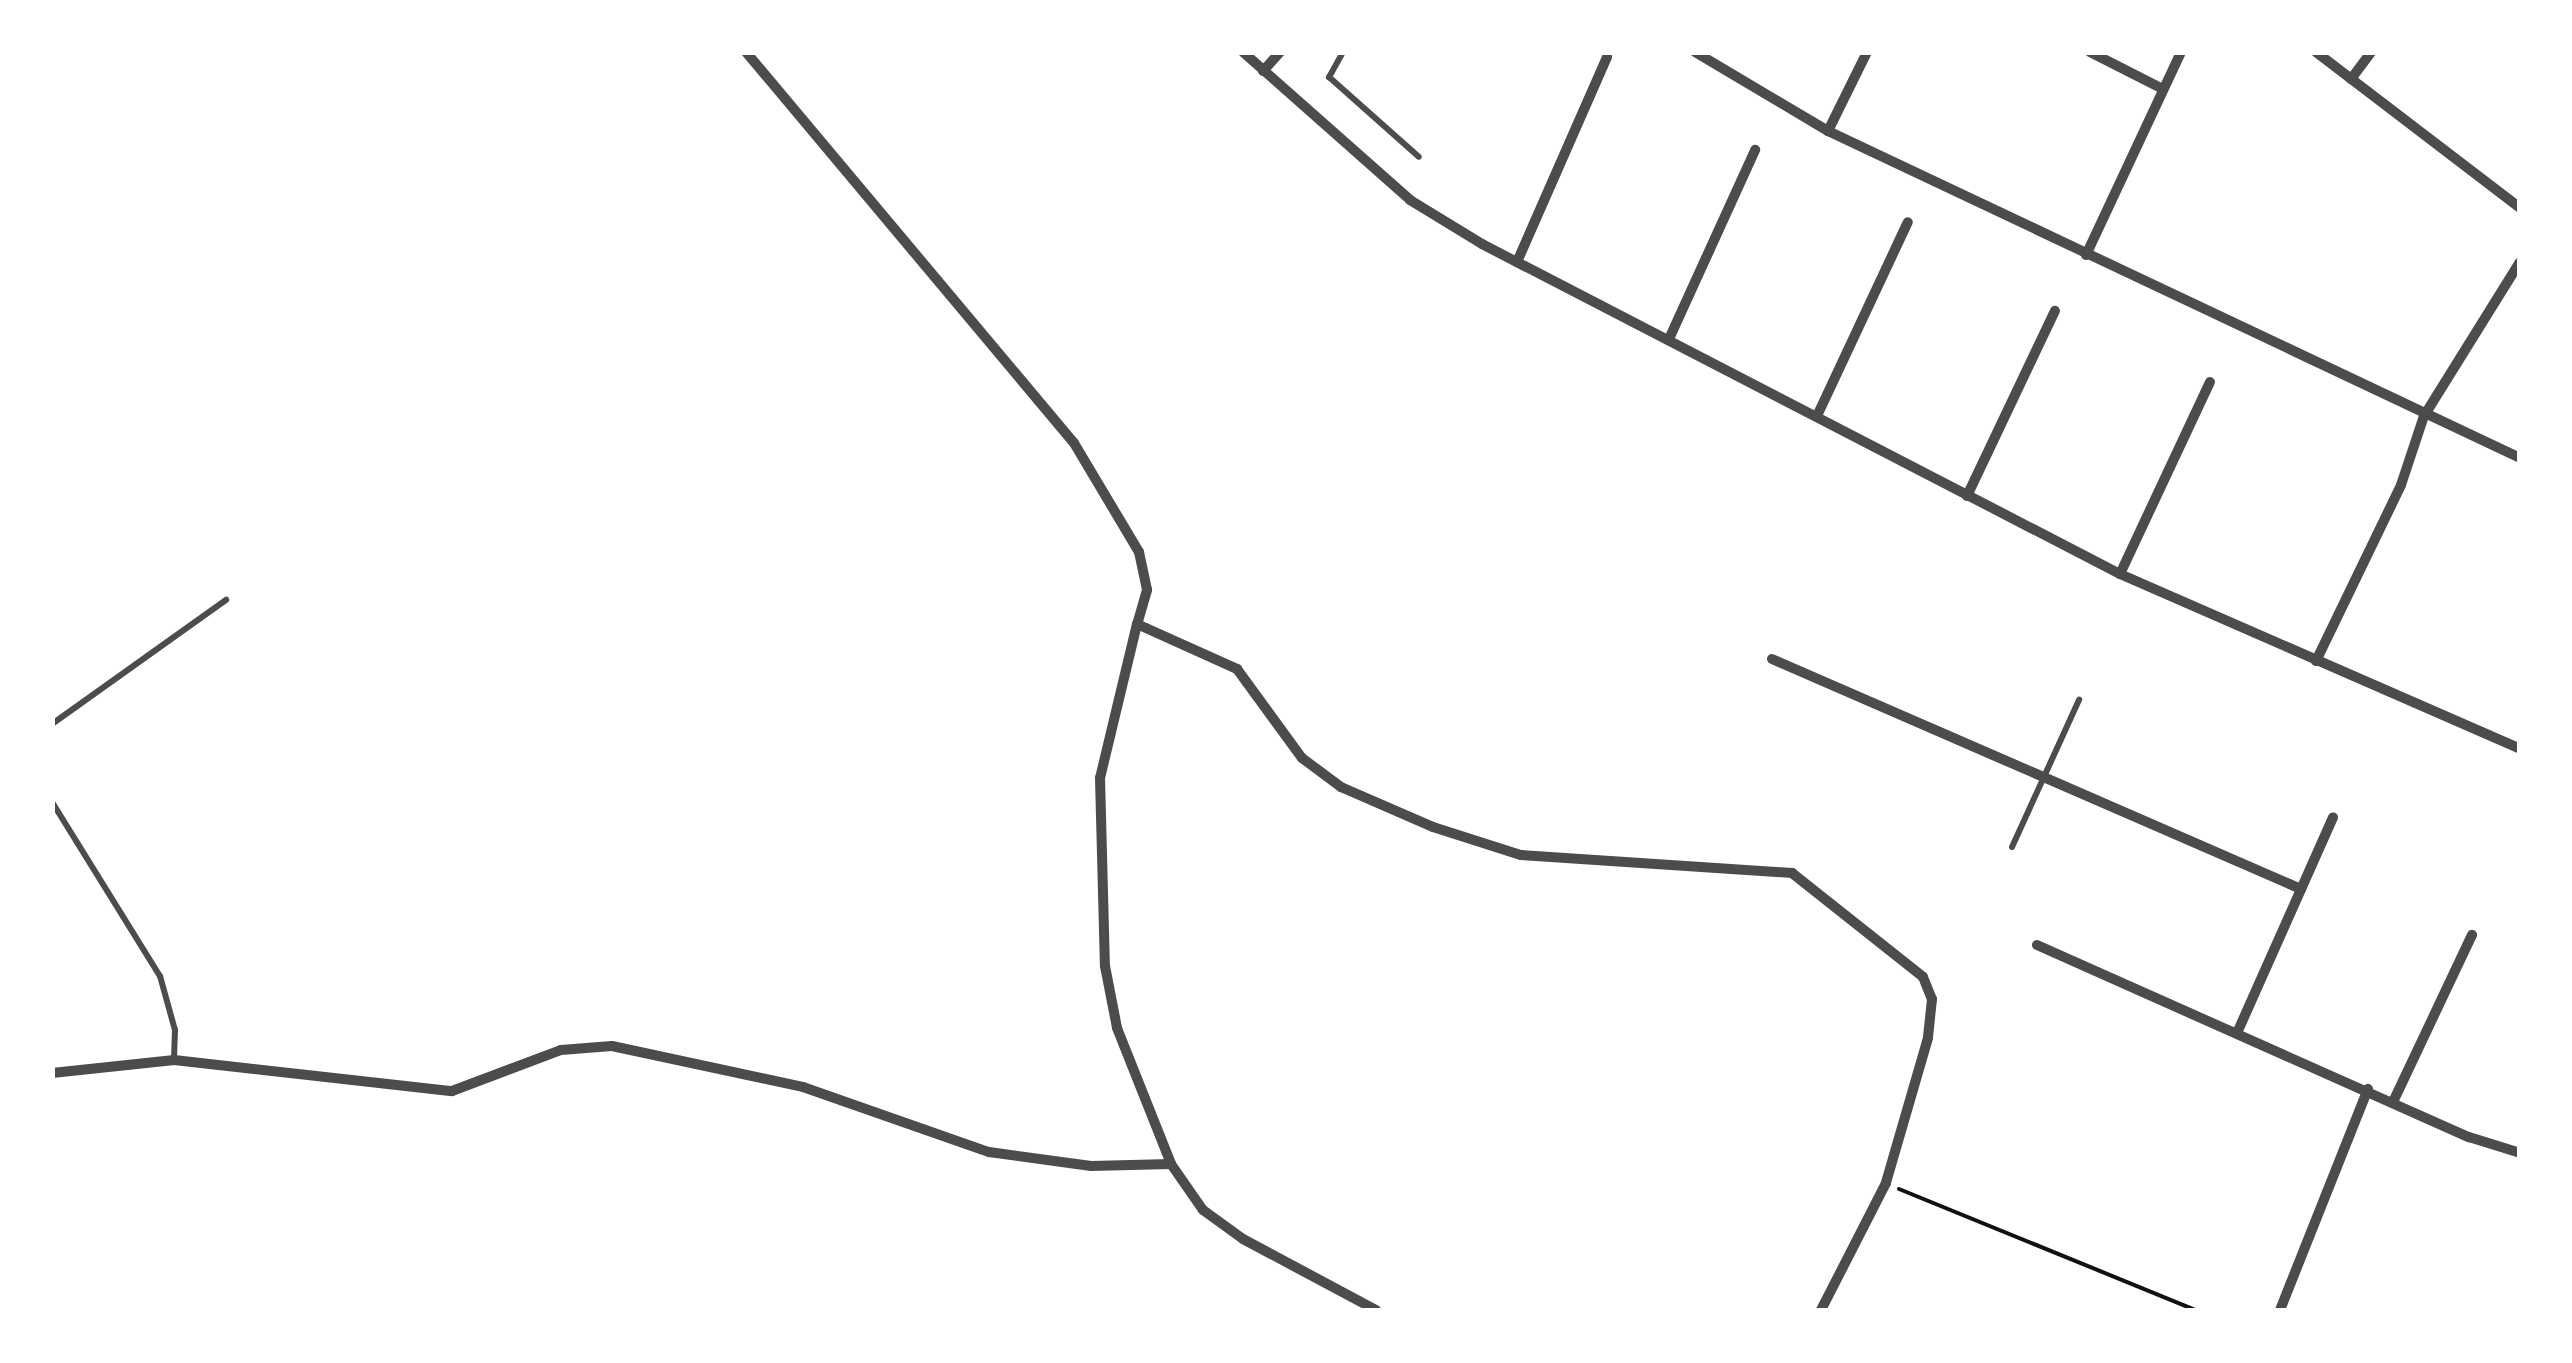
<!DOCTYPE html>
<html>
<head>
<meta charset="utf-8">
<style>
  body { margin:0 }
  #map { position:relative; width:2572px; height:1363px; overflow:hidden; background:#fff; font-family:"DM Sans",sans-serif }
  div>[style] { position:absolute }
  .path>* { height:4px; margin:-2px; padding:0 2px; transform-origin:2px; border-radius:2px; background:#111 }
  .service>* { height:6px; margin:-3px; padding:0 3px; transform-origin:3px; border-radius:3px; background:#4c4c4c }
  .minor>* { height:10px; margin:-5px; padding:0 5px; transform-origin:5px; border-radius:5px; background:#4c4c4c }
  span { translate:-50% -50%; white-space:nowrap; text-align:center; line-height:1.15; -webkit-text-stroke:8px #fff; paint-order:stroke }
  .frame { position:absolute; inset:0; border:55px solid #fff; pointer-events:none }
</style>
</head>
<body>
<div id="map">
  <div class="path">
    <div style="left:1899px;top:1189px;width:321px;rotate:22.2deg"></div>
  </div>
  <div class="service">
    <div style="left:1343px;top:52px;width:29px;rotate:119deg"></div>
    <div style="left:1329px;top:77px;width:120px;rotate:41.6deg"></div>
    <div style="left:52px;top:724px;width:214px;rotate:-35.5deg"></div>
    <div style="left:52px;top:802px;width:205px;rotate:58.2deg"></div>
    <div style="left:160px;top:976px;width:56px;rotate:74.5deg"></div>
    <div style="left:175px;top:1030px;width:29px;rotate:92deg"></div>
    <div style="left:2012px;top:847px;width:162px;rotate:-65.5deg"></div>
  </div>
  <div class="minor">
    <div style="left:746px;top:52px;width:510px;rotate:50.01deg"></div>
    <div style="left:1074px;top:443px;width:127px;rotate:59.2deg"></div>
    <div style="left:1139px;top:552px;width:39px;rotate:78deg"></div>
    <div style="left:1147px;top:590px;width:35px;rotate:106deg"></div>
    <div style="left:1137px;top:624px;width:110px;rotate:24.2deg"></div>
    <div style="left:1237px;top:669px;width:110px;rotate:53.9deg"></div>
    <div style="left:1302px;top:758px;width:49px;rotate:36.6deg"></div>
    <div style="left:1341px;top:787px;width:100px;rotate:23.5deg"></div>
    <div style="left:1433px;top:827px;width:92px;rotate:17.7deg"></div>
    <div style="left:1521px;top:855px;width:272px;rotate:3.8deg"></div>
    <div style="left:1792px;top:873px;width:167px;rotate:38.4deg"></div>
    <div style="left:1923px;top:977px;width:24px;rotate:68deg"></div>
    <div style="left:1932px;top:999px;width:39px;rotate:96deg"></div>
    <div style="left:1928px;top:1038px;width:151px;rotate:106.2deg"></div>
    <div style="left:1886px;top:1183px;width:143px;rotate:117.1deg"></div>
    <div style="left:1243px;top:52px;width:223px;rotate:41.5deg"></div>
    <div style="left:1410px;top:200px;width:84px;rotate:31.4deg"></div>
    <div style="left:1482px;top:244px;width:718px;rotate:27.35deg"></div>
    <div style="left:2120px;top:574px;width:437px;rotate:23.6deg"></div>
    <div style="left:1695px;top:52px;width:155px;rotate:30.7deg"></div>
    <div style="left:1828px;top:131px;width:765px;rotate:25.29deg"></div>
    <div style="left:2090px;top:52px;width:82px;rotate:26.9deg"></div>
    <div style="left:2316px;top:52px;width:257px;rotate:37.4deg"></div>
    <div style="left:1263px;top:71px;width:25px;rotate:-48deg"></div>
    <div style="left:2351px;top:79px;width:34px;rotate:-53deg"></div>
    <div style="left:1828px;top:131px;width:88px;rotate:-63.7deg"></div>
    <div style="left:2086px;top:255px;width:224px;rotate:-64.9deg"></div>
    <div style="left:1517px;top:262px;width:224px;rotate:-66.3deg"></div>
    <div style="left:1669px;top:339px;width:208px;rotate:-65.5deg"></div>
    <div style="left:1817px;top:416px;width:214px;rotate:-64.9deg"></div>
    <div style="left:1967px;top:496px;width:205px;rotate:-64.6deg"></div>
    <div style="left:2120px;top:574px;width:212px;rotate:-64.9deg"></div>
    <div style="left:1137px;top:624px;width:158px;rotate:103.5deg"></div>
    <div style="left:1100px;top:778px;width:188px;rotate:88.5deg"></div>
    <div style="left:1105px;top:966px;width:63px;rotate:79deg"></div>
    <div style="left:1117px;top:1028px;width:146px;rotate:68.3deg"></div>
    <div style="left:1171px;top:1164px;width:56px;rotate:55.2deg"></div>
    <div style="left:1203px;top:1210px;width:49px;rotate:35.9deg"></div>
    <div style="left:1243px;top:1239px;width:151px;rotate:28.1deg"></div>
    <div style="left:1772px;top:659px;width:577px;rotate:23.5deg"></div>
    <div style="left:2316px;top:661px;width:195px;rotate:-64.2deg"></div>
    <div style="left:2401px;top:485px;width:73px;rotate:-71.6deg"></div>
    <div style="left:2424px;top:416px;width:181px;rotate:-58.1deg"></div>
    <div style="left:2037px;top:945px;width:473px;rotate:24deg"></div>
    <div style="left:2469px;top:1137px;width:53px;rotate:17.4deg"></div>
    <div style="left:2237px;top:1033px;width:236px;rotate:-66deg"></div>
    <div style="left:52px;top:1073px;width:123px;rotate:-6.1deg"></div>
    <div style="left:174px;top:1060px;width:280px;rotate:6.4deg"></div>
    <div style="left:452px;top:1091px;width:116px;rotate:-20.6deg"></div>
    <div style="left:561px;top:1050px;width:51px;rotate:-4.5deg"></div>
    <div style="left:612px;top:1046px;width:195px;rotate:12.1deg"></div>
    <div style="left:803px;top:1087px;width:197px;rotate:19.3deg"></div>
    <div style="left:989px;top:1152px;width:103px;rotate:7.8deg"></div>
    <div style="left:1091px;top:1166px;width:80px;rotate:-1.4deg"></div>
    <div style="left:2393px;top:1102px;width:185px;rotate:-64.7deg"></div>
    <div style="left:2280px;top:1310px;width:238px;rotate:-68.3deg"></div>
  </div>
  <div class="frame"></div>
</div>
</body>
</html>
